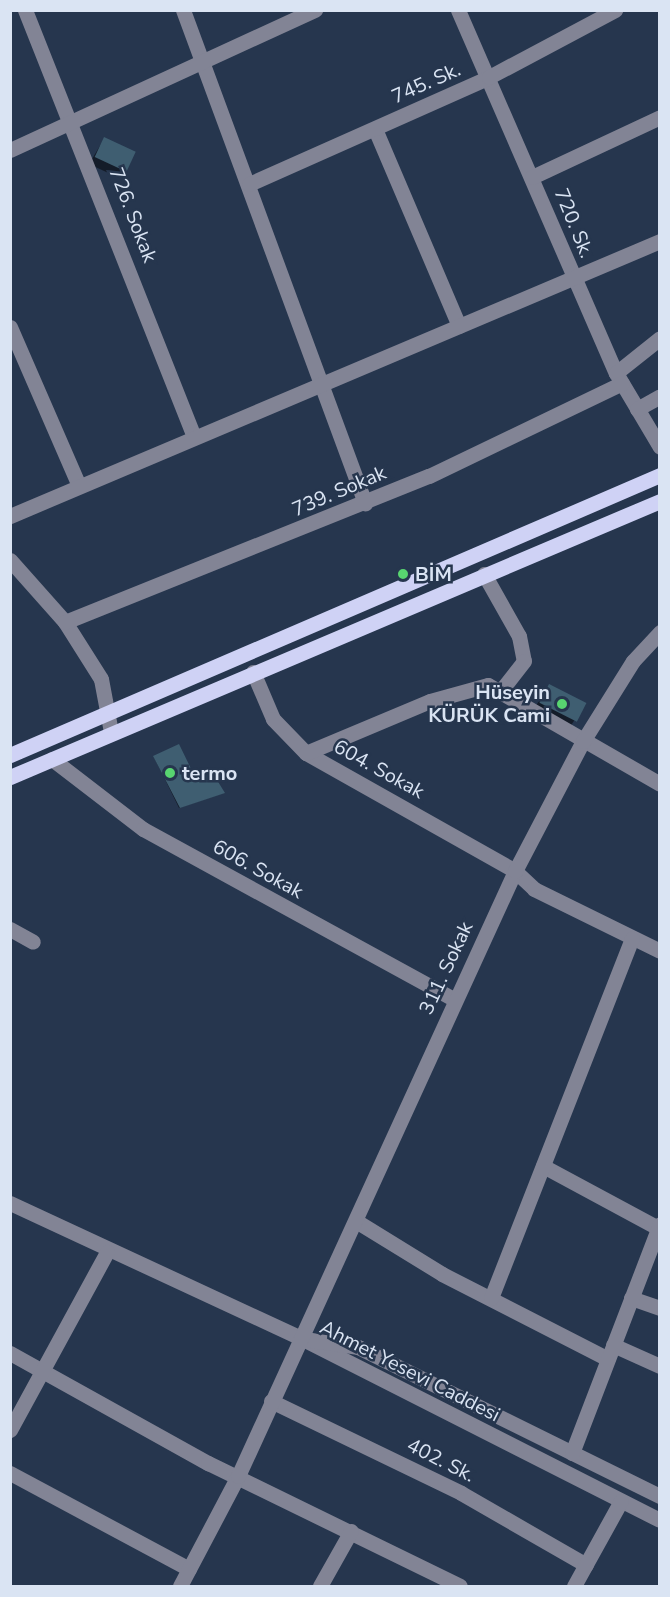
<!DOCTYPE html>
<html>
<head>
<meta charset="utf-8">
<style>
  body { margin:0 }
  #map { position:relative; width:670px; height:1597px; overflow:hidden; background:#26364e; font-family:"Nunito Sans",sans-serif }
  div>[style] { position:absolute }
  .shadow>* { inset:0; background:#0007 }
  .building>* { inset:0; background:#3f5e71; transform-origin:0 0 }
  .minor>* { height:15px; margin:-7.5px; padding:0 7.5px; transform-origin:7.5px; border-radius:7.5px; background:#828495 }
  .major>* { height:15px; margin:-7.5px; padding:0 7.5px; transform-origin:7.5px; border-radius:7.5px; background:#cfd2f5 }
  .dots>* { width:16px; height:16px; translate:-50% -50%; box-sizing:border-box; border:3px solid #26364e; border-radius:50% }
  span { translate:-50% -50%; white-space:nowrap; text-align:center; line-height:1.15; -webkit-text-stroke:5px #26364e; paint-order:stroke }
  .street-label { font-size:20px; color:#dae4f3 }
  .poi-label { font-size:20px; color:#dae4f3; font-weight:700 }
  .left { translate:0 -50%; text-align:left }
  .right { translate:-100% -50%; text-align:right }
  .frame { position:absolute; inset:0; border:12px solid #dae4f3; pointer-events:none }
</style>
</head>
<body>
<div id="map">
  <div class="shadow">
    <div style="clip-path:polygon(104px 139px,126px 171px,119px 178px,89px 164px)"></div>
    <div style="clip-path:polygon(549px 686px,585px 704px,568px 730px,533px 710px)"></div>
    <div style="clip-path:polygon(154px 757px,196px 783px,223px 793px,179px 808px)"></div>
  </div>
  <div class="building">
    <div style="left:104px;top:137px;width:35px;height:22px;rotate:25deg"></div>
    <div style="left:549px;top:684px;width:42px;height:21px;rotate:27deg"></div>
    <div style="clip-path:polygon(179px 744px,197px 781px,212px 772px,225px 793px,180px 808px,153px 756px)"></div>
  </div>
  <div class="minor">
    <div style="left:25px;top:10px;width:459px;rotate:68.4deg"></div>
    <div style="left:183px;top:10px;width:526px;rotate:69.74deg"></div>
    <div style="left:458px;top:10px;width:396px;rotate:66.5deg"></div>
    <div style="left:616px;top:373px;width:86px;rotate:59.3deg"></div>
    <div style="left:375px;top:129px;width:214px;rotate:66.9deg"></div>
    <div style="left:10px;top:150px;width:336px;rotate:-24.7deg"></div>
    <div style="left:532px;top:177px;width:141px;rotate:-25.1deg"></div>
    <div style="left:249px;top:184px;width:263px;rotate:-24deg"></div>
    <div style="left:489px;top:77px;width:143px;rotate:-28deg"></div>
    <div style="left:10px;top:327px;width:173px;rotate:66.5deg"></div>
    <div style="left:616px;top:373px;width:56px;rotate:-38.5deg"></div>
    <div style="left:637px;top:409px;width:26px;rotate:-29deg"></div>
    <div style="left:10px;top:516px;width:706px;rotate:-22.93deg"></div>
    <div style="left:10px;top:560px;width:83px;rotate:48.4deg"></div>
    <div style="left:65px;top:622px;width:67px;rotate:57.7deg"></div>
    <div style="left:101px;top:679px;width:54px;rotate:79.3deg"></div>
    <div style="left:484px;top:574px;width:71px;rotate:60.6deg"></div>
    <div style="left:519px;top:636px;width:25px;rotate:79deg"></div>
    <div style="left:524px;top:661px;width:36px;rotate:128deg"></div>
    <div style="left:65px;top:622px;width:392px;rotate:-21.9deg"></div>
    <div style="left:429px;top:476px;width:214px;rotate:-25.7deg"></div>
    <div style="left:253px;top:672px;width:51px;rotate:66.9deg"></div>
    <div style="left:273px;top:719px;width:47px;rotate:45.9deg"></div>
    <div style="left:306px;top:753px;width:240px;rotate:29.4deg"></div>
    <div style="left:515px;top:871px;width:26px;rotate:43deg"></div>
    <div style="left:534px;top:889px;width:140px;rotate:26.2deg"></div>
    <div style="left:306px;top:753px;width:134px;rotate:-22.8deg"></div>
    <div style="left:430px;top:701px;width:60px;rotate:-15.4deg"></div>
    <div style="left:488px;top:685px;width:198px;rotate:29.9deg"></div>
    <div style="left:52px;top:759px;width:115px;rotate:37.6deg"></div>
    <div style="left:143px;top:829px;width:354px;rotate:28.7deg"></div>
    <div style="left:10px;top:929px;width:26px;rotate:29deg"></div>
    <div style="left:543px;top:1166px;width:131px;rotate:28.3deg"></div>
    <div style="left:10px;top:1203px;width:321px;rotate:24.9deg"></div>
    <div style="left:301px;top:1338px;width:402px;rotate:26.9deg"></div>
    <div style="left:356px;top:1221px;width:101px;rotate:31.6deg"></div>
    <div style="left:442px;top:1274px;width:186px;rotate:27.1deg"></div>
    <div style="left:491px;top:1298px;width:386px;rotate:-68.6deg"></div>
    <div style="left:631px;top:1298px;width:31px;rotate:19deg"></div>
    <div style="left:311px;top:1340px;width:48px;rotate:8.5deg"></div>
    <div style="left:358px;top:1347px;width:337px;rotate:26.3deg"></div>
    <div style="left:613px;top:1345px;width:51px;rotate:24.1deg"></div>
    <div style="left:10px;top:1353px;width:227px;rotate:29.1deg"></div>
    <div style="left:208px;top:1463px;width:280px;rotate:26deg"></div>
    <div style="left:271px;top:1401px;width:211px;rotate:25.8deg"></div>
    <div style="left:461px;top:1493px;width:144px;rotate:29.9deg"></div>
    <div style="left:10px;top:1430px;width:203px;rotate:-61.4deg"></div>
    <div style="left:572px;top:1453px;width:245px;rotate:-69deg"></div>
    <div style="left:10px;top:1473px;width:203px;rotate:28.2deg"></div>
    <div style="left:180px;top:1586px;width:124px;rotate:-62.2deg"></div>
    <div style="left:238px;top:1476px;width:665px;rotate:-65.4deg"></div>
    <div style="left:515px;top:871px;width:147px;rotate:-62.4deg"></div>
    <div style="left:583px;top:741px;width:94px;rotate:-58deg"></div>
    <div style="left:633px;top:661px;width:40px;rotate:-47deg"></div>
    <div style="left:320px;top:1586px;width:63px;rotate:-60.6deg"></div>
    <div style="left:574px;top:1586px;width:97px;rotate:-61.1deg"></div>
  </div>
  <div class="major">
    <div style="left:10px;top:755px;width:708px;rotate:-23.3deg"></div>
    <div style="left:10px;top:777px;width:706px;rotate:-23.01deg"></div>
  </div>
  <div class="dots">
    <div style="left:403px;top:574px;background:#58d570"></div>
    <div style="left:562px;top:704px;background:#58d570"></div>
    <div style="left:170px;top:773px;background:#58d570"></div>
  </div>
  <div class="street-label">
    <span style="left:426px;top:83px;rotate:-24deg">745. Sk.</span>
    <span style="left:133px;top:215px;rotate:69deg">726. Sokak</span>
    <span style="left:574px;top:223px;rotate:68deg">720. Sk.</span>
    <span style="left:339px;top:491px;rotate:-23deg">739. Sokak</span>
    <span style="left:379px;top:769px;rotate:29deg">604. Sokak</span>
    <span style="left:258px;top:869px;rotate:29deg">606. Sokak</span>
    <span style="left:446px;top:968px;rotate:-65deg">311. Sokak</span>
    <span style="left:410px;top:1371px;rotate:27deg">Ahmet Yesevi Caddesi</span>
    <span style="left:441px;top:1460px;rotate:27deg">402. Sk.</span>
  </div>
  <div class="poi-label">
    <span class="left" style="left:415px;top:574px">BİM</span>
    <span class="right" style="left:550px;top:704px">Hüseyin<br>KÜRÜK Cami</span>
    <span class="left" style="left:182px;top:773px">termo</span>
  </div>
  <div class="frame"></div>
</div>
</body>
</html>
